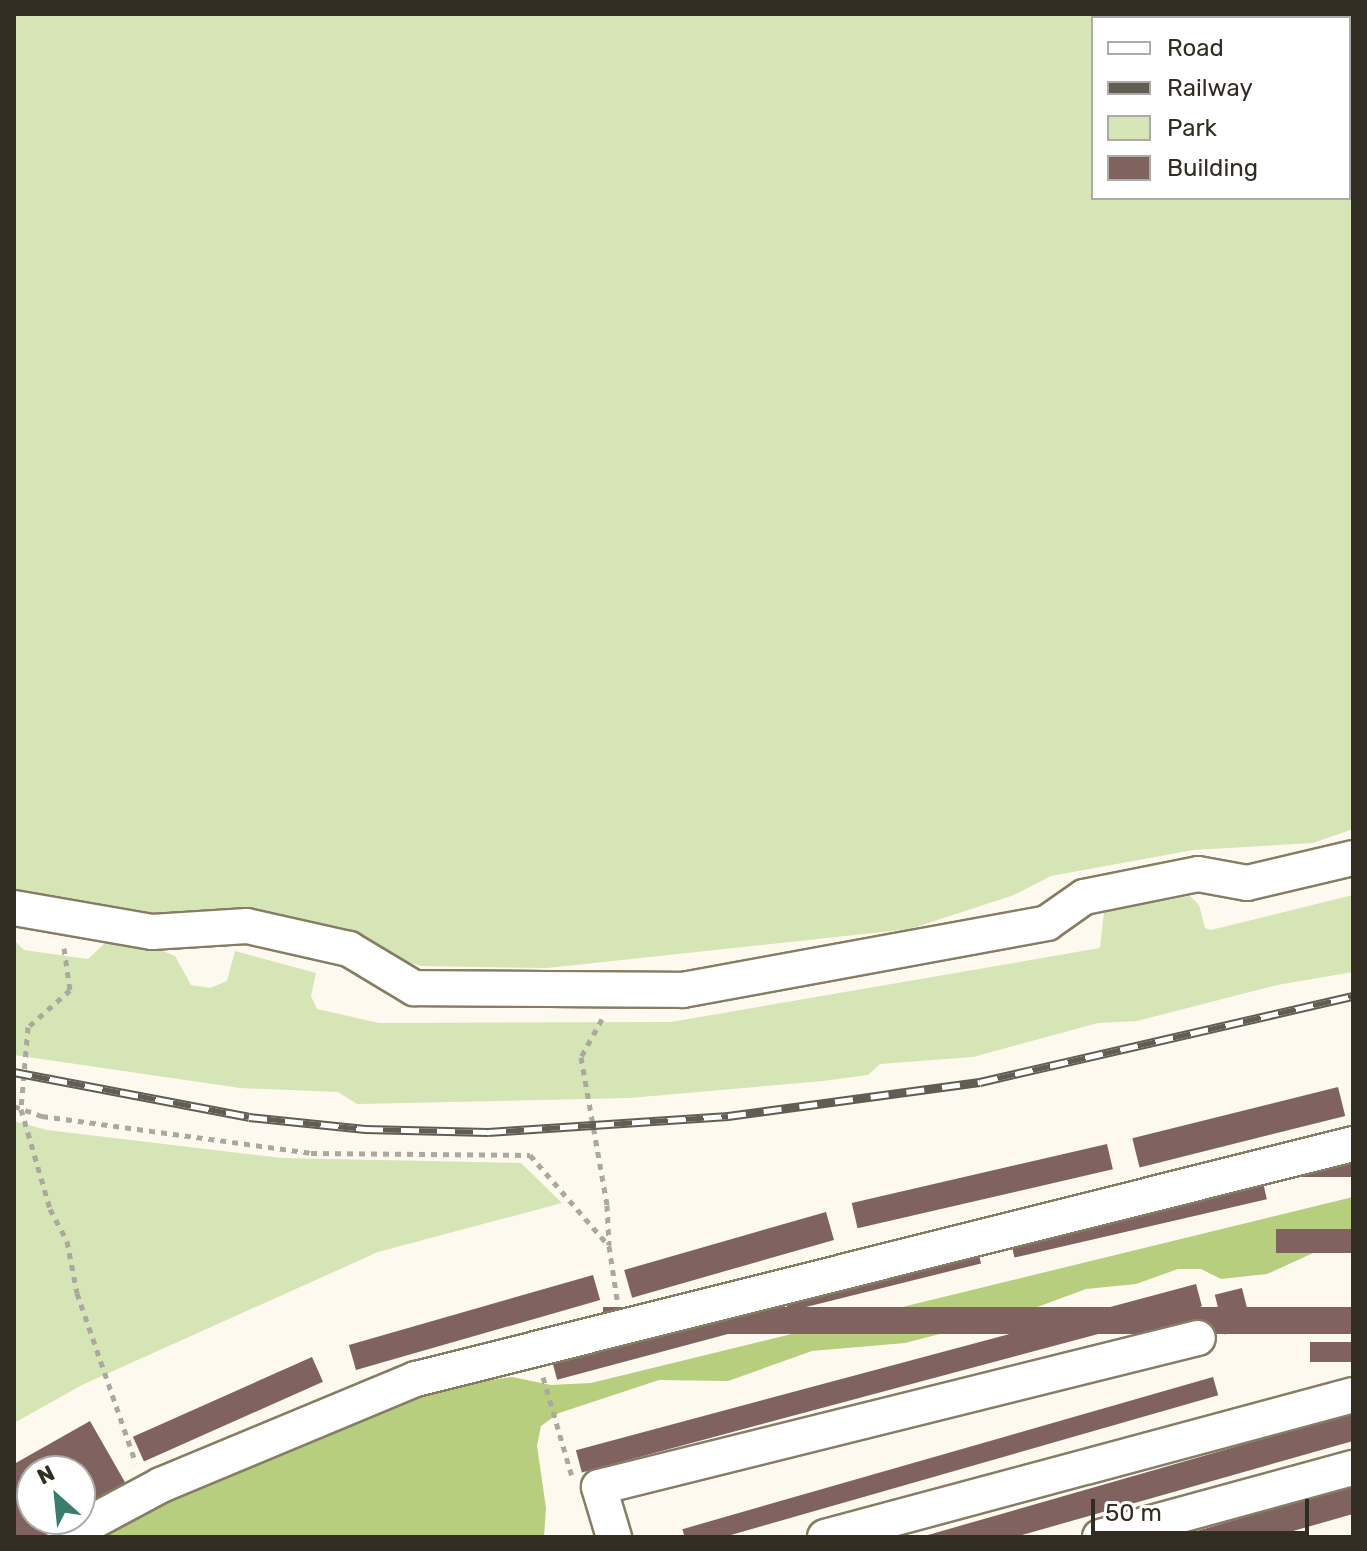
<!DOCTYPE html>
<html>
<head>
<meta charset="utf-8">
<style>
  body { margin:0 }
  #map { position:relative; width:1367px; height:1551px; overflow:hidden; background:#fdf9ee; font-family:Rubik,sans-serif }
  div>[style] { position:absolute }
  .green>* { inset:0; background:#d5e5b5 }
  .forest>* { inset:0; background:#b6ce7e }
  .building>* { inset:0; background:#80635f; transform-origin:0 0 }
  .path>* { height:5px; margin-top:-2.5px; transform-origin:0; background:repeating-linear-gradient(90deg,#aca89d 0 6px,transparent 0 12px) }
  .roads { filter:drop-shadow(2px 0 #867d64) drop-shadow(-2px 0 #867d64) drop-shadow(0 2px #867d64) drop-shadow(0 -2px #867d64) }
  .minor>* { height:34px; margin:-17px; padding:0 17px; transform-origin:17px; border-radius:17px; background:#fff }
  .rail>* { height:9px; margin-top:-4.5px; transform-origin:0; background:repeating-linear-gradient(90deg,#fff 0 18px,#615d53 0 36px); box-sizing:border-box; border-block:2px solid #615d53 }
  span { translate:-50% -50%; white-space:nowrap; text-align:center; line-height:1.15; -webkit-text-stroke:8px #fff; paint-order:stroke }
  .frame { position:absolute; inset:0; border:16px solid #312d23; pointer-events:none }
  .legend { position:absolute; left:1091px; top:16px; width:260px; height:184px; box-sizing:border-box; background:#fff; border:2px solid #adaba7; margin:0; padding:10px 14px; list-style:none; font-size:24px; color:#312d23 }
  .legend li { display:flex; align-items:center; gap:16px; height:40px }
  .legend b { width:40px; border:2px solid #adaba7 }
  .north { position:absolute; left:16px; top:1455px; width:80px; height:80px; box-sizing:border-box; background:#fff; border:2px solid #adaba7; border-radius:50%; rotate:333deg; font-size:22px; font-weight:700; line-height:32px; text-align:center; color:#312d23 }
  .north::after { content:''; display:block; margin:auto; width:28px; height:36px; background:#3a7d6f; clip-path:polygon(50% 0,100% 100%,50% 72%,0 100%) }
  .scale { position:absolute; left:1091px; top:1499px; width:218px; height:36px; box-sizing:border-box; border:4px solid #312d23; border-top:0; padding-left:10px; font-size:24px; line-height:28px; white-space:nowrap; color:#312d23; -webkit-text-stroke:6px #fff; paint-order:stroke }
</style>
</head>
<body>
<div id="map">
  <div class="green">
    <div style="clip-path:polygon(evenodd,14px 14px,1353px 14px,1353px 829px,1313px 843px,1193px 850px,1051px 876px,1014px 895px,910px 929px,547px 968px,420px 966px,355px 943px,14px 895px,14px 14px,1093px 18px,1349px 18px,1349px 198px,1093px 198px,1093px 18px)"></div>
    <div style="clip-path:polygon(1353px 895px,1353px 972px,1277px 985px,1137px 1021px,1098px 1023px,973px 1057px,880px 1064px,868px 1075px,823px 1081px,629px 1098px,357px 1104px,338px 1092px,240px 1088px,14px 1055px,14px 940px,24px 950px,88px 959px,107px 941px,145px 944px,175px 956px,191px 985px,210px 988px,227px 981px,235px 951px,316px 973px,311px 996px,317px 1009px,379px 1023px,671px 1022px,1100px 948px,1104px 912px,1190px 896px,1199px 905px,1205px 928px,1211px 930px)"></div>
    <div style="clip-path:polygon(14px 1121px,47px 1130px,282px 1158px,521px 1163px,562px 1203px,378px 1252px,82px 1385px,14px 1423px)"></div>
  </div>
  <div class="forest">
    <div style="clip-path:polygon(1353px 1197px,1353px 1235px,1267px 1274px,1221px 1279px,1201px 1269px,1178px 1269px,1136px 1284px,1086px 1289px,1021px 1313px,905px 1343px,812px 1351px,728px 1381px,659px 1380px,559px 1413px,541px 1426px,537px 1446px,546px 1508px,544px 1537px,93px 1537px,113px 1522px,430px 1389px,512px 1377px,551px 1385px,591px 1383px)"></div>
  </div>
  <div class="building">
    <div style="left:1338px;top:1087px;width:30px;height:212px;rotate:76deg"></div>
    <div style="left:1107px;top:1144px;width:26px;height:262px;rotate:77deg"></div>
    <div style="left:1353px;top:1150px;width:27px;height:67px;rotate:90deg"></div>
    <div style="left:1261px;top:1174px;width:26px;height:259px;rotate:77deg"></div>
    <div style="left:826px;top:1212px;width:29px;height:210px;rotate:74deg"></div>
    <div style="left:1353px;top:1229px;width:24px;height:77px;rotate:90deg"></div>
    <div style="left:976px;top:1243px;width:21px;height:199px;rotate:76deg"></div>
    <div style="left:593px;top:1275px;width:26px;height:254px;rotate:74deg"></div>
    <div style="left:1196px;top:1284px;width:23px;height:642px;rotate:75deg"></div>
    <div style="left:1242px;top:1288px;width:41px;height:28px;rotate:76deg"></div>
    <div style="left:747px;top:1304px;width:24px;height:203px;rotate:75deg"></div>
    <div style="left:1353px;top:1307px;width:27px;height:750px;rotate:90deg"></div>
    <div style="left:1353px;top:1342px;width:20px;height:43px;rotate:90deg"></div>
    <div style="left:312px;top:1357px;width:27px;height:196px;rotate:66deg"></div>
    <div style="left:1213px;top:1377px;width:19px;height:552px;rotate:74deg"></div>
    <div style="clip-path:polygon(1353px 1413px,1353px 1441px,1015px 1537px,921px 1537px)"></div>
    <div style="clip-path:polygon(90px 1421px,126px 1484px,80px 1515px,80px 1471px,32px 1471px,32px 1519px,74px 1519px,47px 1537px,14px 1537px,14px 1464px)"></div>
    <div style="clip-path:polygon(1353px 1486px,1353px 1514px,1272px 1537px,1176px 1537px)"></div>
  </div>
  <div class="path">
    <div style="left:64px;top:948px;width:42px;rotate:81.9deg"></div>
    <div style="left:70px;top:990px;width:56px;rotate:138.6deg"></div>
    <div style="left:28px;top:1027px;width:82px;rotate:94.9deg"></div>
    <div style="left:21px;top:1109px;width:104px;rotate:73.8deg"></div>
    <div style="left:50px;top:1209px;width:36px;rotate:62deg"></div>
    <div style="left:67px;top:1241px;width:53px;rotate:79.1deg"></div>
    <div style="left:77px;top:1293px;width:180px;rotate:70.9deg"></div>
    <div style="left:602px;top:1019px;width:43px;rotate:118.9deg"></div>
    <div style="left:581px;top:1057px;width:150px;rotate:80deg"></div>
    <div style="left:607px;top:1205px;width:40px;rotate:87.1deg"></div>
    <div style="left:14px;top:1106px;width:30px;rotate:20deg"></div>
    <div style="left:42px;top:1116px;width:272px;rotate:7.8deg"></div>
    <div style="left:311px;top:1153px;width:219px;rotate:0.5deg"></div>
    <div style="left:530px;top:1155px;width:121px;rotate:49deg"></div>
    <div style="left:609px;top:1246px;width:54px;rotate:81.4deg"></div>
    <div style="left:543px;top:1377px;width:104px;rotate:73.8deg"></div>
  </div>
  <div class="roads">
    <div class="minor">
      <div style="left:14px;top:908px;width:140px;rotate:9.9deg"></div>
      <div style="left:152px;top:932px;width:95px;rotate:-3.6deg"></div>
      <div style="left:247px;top:926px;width:105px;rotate:12.7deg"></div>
      <div style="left:349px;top:949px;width:76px;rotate:31deg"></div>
      <div style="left:414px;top:988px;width:269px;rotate:0.4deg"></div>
      <div style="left:683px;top:990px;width:370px;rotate:-10.4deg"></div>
      <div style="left:1047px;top:923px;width:45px;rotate:-35.1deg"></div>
      <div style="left:1084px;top:897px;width:116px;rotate:-11.4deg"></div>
      <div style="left:1198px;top:874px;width:50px;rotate:10.4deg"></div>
      <div style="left:1247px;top:883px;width:109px;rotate:-13.3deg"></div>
      <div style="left:64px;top:1537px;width:110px;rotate:-28.2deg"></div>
      <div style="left:161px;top:1485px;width:276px;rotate:-22.6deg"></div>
      <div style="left:416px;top:1379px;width:966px;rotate:-14.08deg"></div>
      <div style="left:614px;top:1537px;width:52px;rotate:-106.7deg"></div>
      <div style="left:599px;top:1487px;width:617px;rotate:-13.97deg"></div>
      <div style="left:825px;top:1537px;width:547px;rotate:-15.05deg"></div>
      <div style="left:1100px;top:1537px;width:262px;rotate:-15.3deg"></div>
    </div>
  </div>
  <div class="rail">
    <div style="left:14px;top:1072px;width:239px;rotate:10.8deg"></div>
    <div style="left:249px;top:1117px;width:117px;rotate:5.9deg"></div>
    <div style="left:365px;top:1129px;width:123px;rotate:1.4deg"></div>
    <div style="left:488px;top:1132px;width:241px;rotate:-3.8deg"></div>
    <div style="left:728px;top:1116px;width:254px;rotate:-7.7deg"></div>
    <div style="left:980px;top:1082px;width:383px;rotate:-13deg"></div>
  </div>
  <div class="frame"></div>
  <ul class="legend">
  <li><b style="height:10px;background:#fff"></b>Road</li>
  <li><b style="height:10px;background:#615d53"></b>Railway</li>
  <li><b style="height:22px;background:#d5e5b5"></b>Park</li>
  <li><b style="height:22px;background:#80635f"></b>Building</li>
  </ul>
  <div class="north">N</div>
  <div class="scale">50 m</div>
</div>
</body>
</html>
